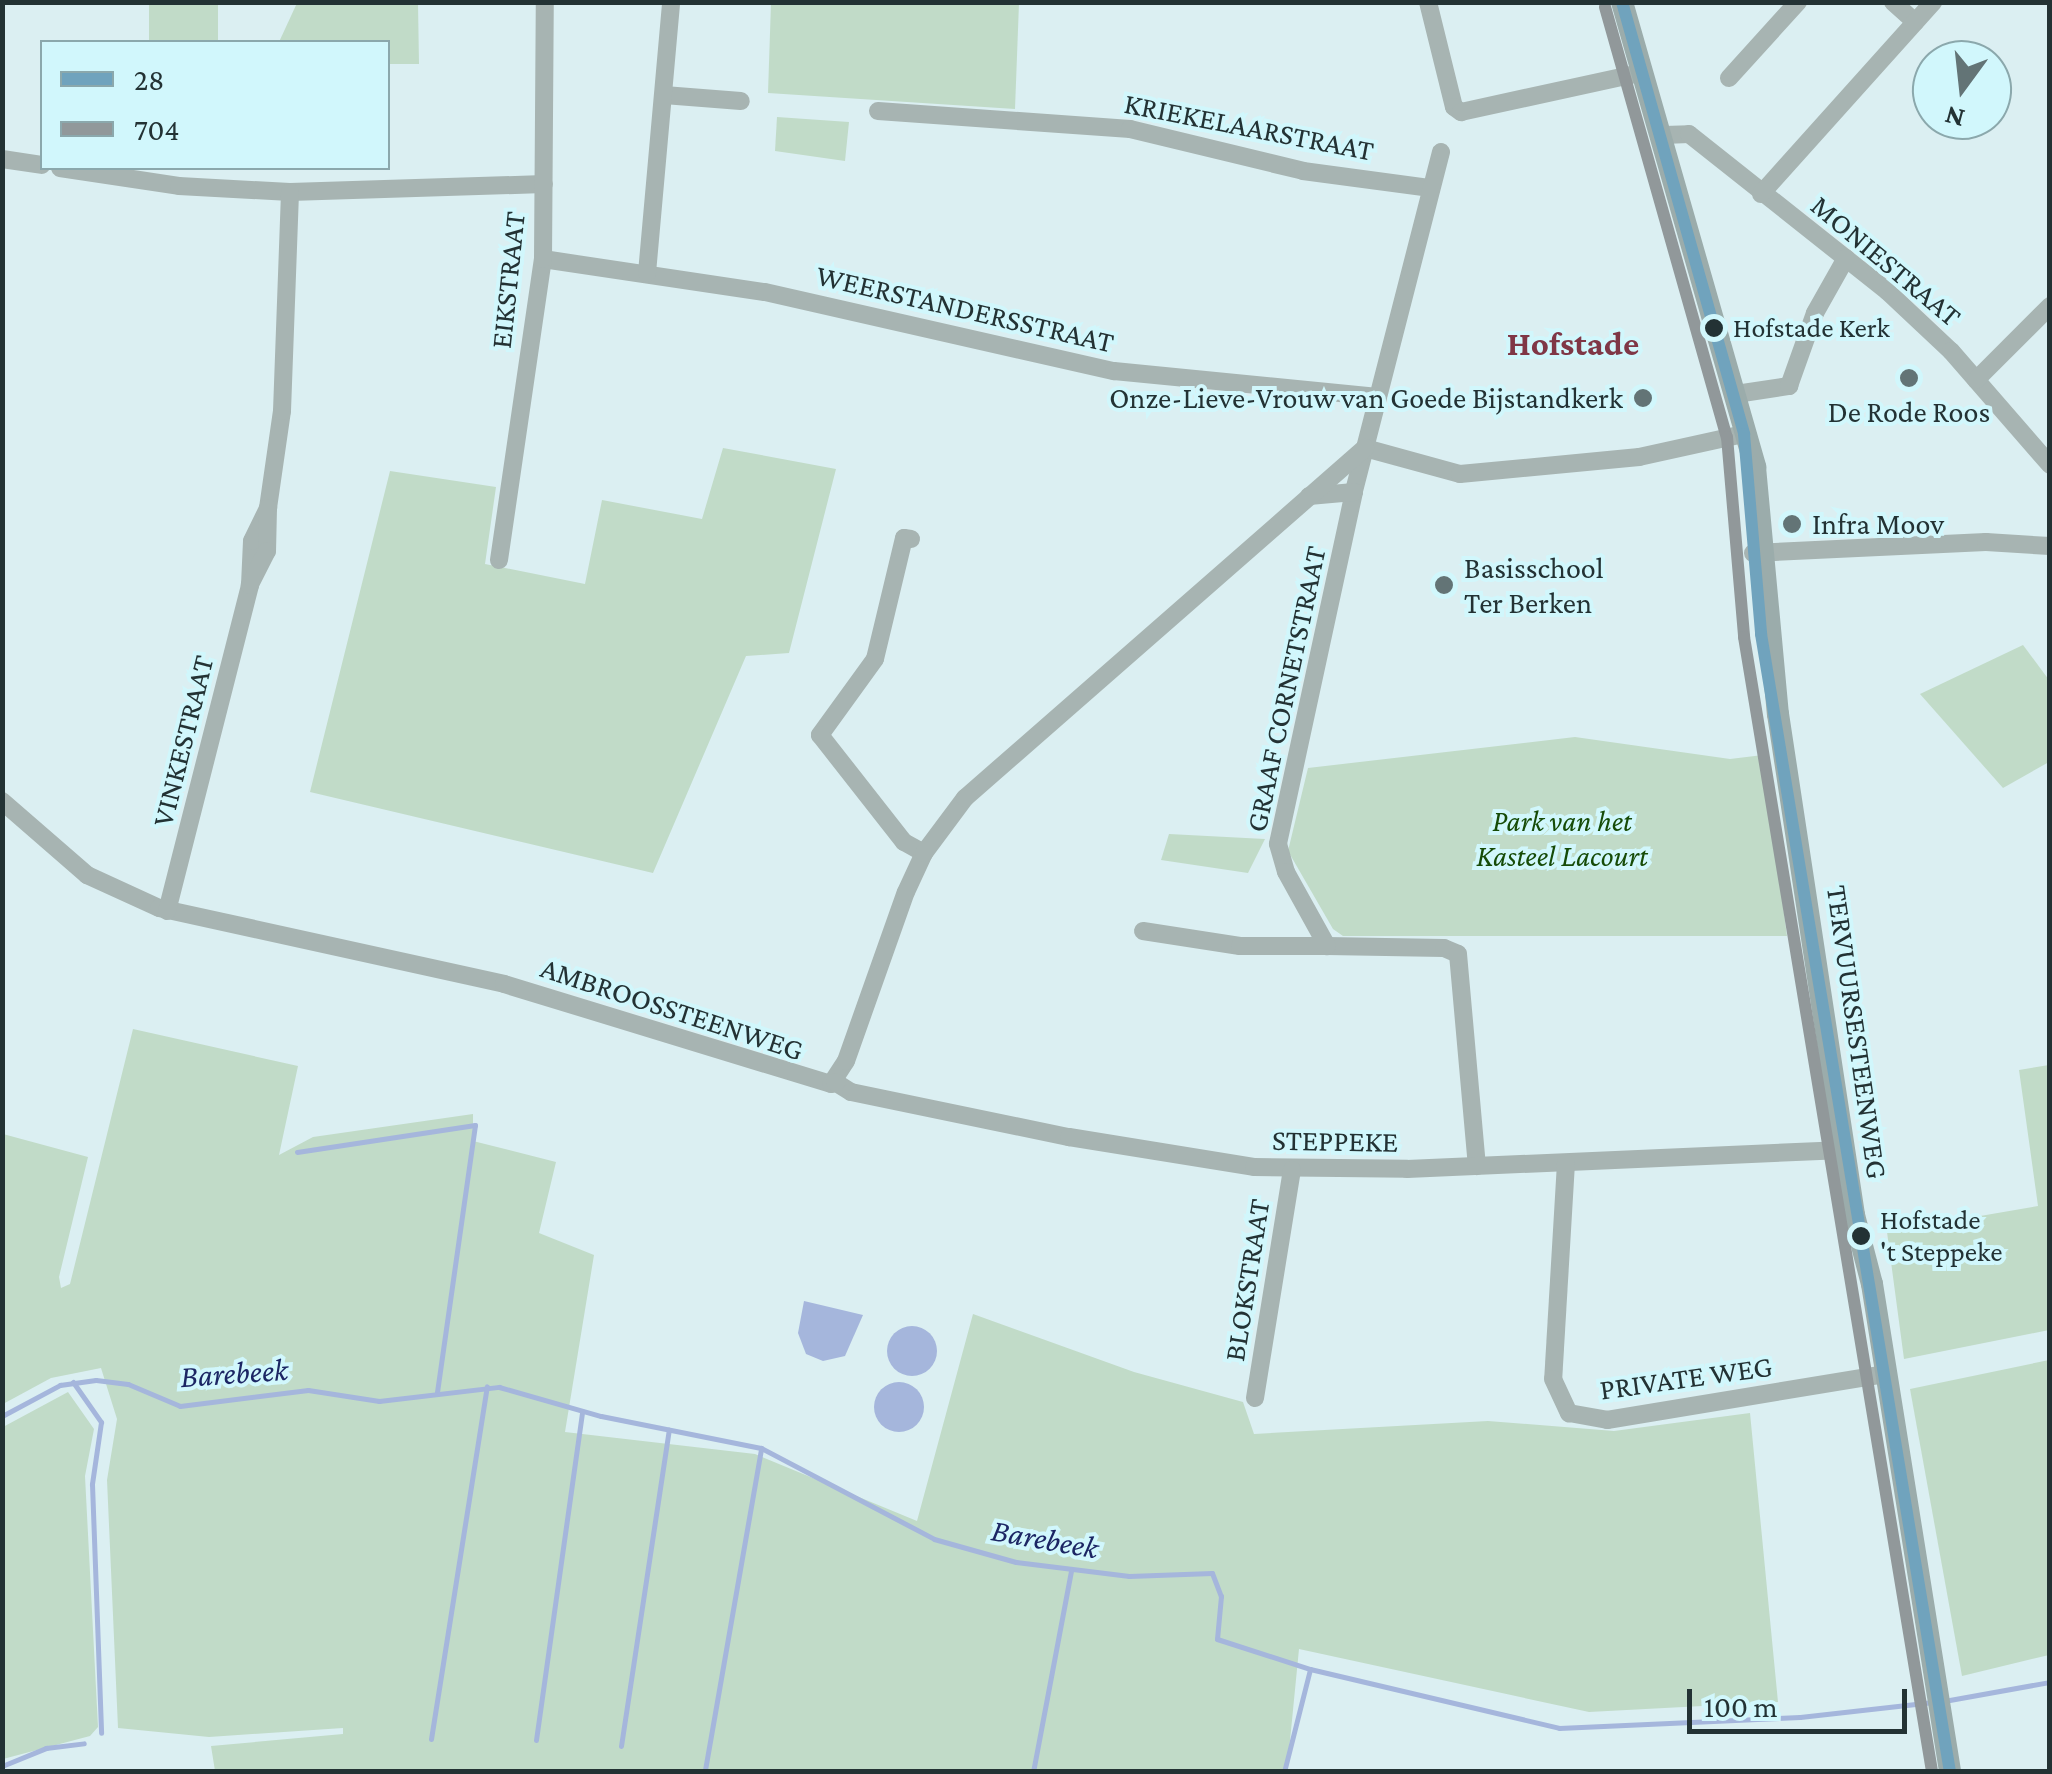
<!DOCTYPE html>
<html>
<head>
<meta charset="utf-8">
<style>
  body { margin:0 }
  #map { position:relative; width:2052px; height:1774px; overflow:hidden; background:#dbeff2; font-family:"Crimson Pro",serif }
  div>[style] { position:absolute }
  .green>* { inset:0; background:#c1dbc8; transform-origin:0 0 }
  .water>* { inset:0; background:#a5b6dc }
  .round { border-radius:50% }
  .stream>* { height:5px; margin:-2.5px; padding:0 2.5px; transform-origin:2.5px; border-radius:2.5px; background:#a5b6dc }
  .minor>* { height:18px; margin:-9px; padding:0 9px; transform-origin:9px; border-radius:9px; background:#a7b4b2 }
  .major>* { height:22px; margin:-11px; padding:0 11px; transform-origin:11px; border-radius:11px; background:#9bacab }
  .bus-1>* { height:12px; margin:-6px; padding:0 6px; transform-origin:6px; border-radius:6px; background:#70a3bd }
  .bus-2>* { height:12px; margin:-6px; padding:0 6px; transform-origin:6px; border-radius:6px; background:#91989a }
  .dots>* { width:28px; height:28px; translate:-50% -50%; box-sizing:border-box; border:5px solid #d1f7fc; border-radius:50% }
  span { translate:-50% -50%; white-space:nowrap; text-align:center; line-height:1.15; -webkit-text-stroke:8px #d1f7fc; paint-order:stroke }
  .bus-label { font-size:28px; color:#233234 }
  .left { translate:0 -50%; text-align:left }
  .street-label { font-size:30px; color:#233234 }
  .poi-label { font-size:30px; color:#233234 }
  .right { translate:-100% -50%; text-align:right }
  .park-label { font-size:30px; color:#164b07; font-style:italic }
  .water-label { font-size:32px; color:#1c2664; font-style:italic }
  .quarter-label { font-size:35px; color:#7f3746; font-weight:700 }
  .frame { position:absolute; inset:0; border:5px solid #233234; pointer-events:none }
  .legend { position:absolute; left:40px; top:40px; width:350px; height:130px; box-sizing:border-box; background:#d1f7fc; border:2px solid #8ba8ac; margin:0; padding:12px 18px; list-style:none; font-size:30px; color:#233234 }
  .legend li { display:flex; align-items:center; gap:20px; height:50px }
  .legend b { width:50px; border:2px solid #8ba8ac }
  .north { position:absolute; left:1912px; top:40px; width:100px; height:100px; box-sizing:border-box; background:#d1f7fc; border:2px solid #8ba8ac; border-radius:50%; rotate:195deg; font-size:28px; font-weight:700; line-height:40px; text-align:center; color:#233234 }
  .north::after { content:''; display:block; margin:auto; width:35px; height:45px; background:#637476; clip-path:polygon(50% 0,100% 100%,50% 72%,0 100%) }
  .scale { position:absolute; left:1687px; top:1689px; width:220px; height:45px; box-sizing:border-box; border:5px solid #233234; border-top:0; padding-left:12px; font-size:30px; line-height:35px; white-space:nowrap; color:#233234; -webkit-text-stroke:8px #d1f7fc; paint-order:stroke }
</style>
</head>
<body>
<div id="map">
  <div class="green">
    <div style="left:149px;top:3px;width:69px;height:39px"></div>
    <div style="clip-path:polygon(297px 3px,418px 3px,419px 64px,388px 64px,388px 42px,279px 42px)"></div>
    <div style="clip-path:polygon(771px 3px,1019px 3px,1015px 109px,768px 93px)"></div>
    <div style="clip-path:polygon(777px 117px,849px 122px,845px 161px,775px 151px)"></div>
    <div style="clip-path:polygon(723px 448px,836px 469px,789px 653px,746px 656px,653px 873px,310px 792px,390px 471px,496px 487px,485px 564px,585px 584px,602px 500px,702px 519px)"></div>
    <div style="clip-path:polygon(2023px 645px,2049px 680px,2049px 762px,2003px 788px,1920px 694px)"></div>
    <div style="clip-path:polygon(1575px 737px,1730px 759px,1763px 755px,1787px 936px,1343px 936px,1333px 929px,1288px 851px,1308px 768px)"></div>
    <div style="clip-path:polygon(1169px 834px,1265px 839px,1248px 873px,1161px 860px)"></div>
    <div style="clip-path:polygon(133px 1029px,298px 1066px,279px 1155px,313px 1137px,473px 1114px,473px 1141px,556px 1162px,539px 1233px,594px 1255px,565px 1432px,755px 1454px,917px 1521px,973px 1314px,1134px 1372px,1243px 1402px,1254px 1434px,1488px 1421px,1614px 1431px,1750px 1413px,1778px 1702px,1589px 1712px,1299px 1649px,1287px 1771px,215px 1771px,211px 1746px,343px 1734px,343px 1728px,209px 1737px,118px 1728px,107px 1480px,117px 1419px,101px 1368px,51px 1378px,3px 1404px,3px 1134px,88px 1157px,59px 1277px,61px 1288px,70px 1284px)"></div>
    <div style="clip-path:polygon(2049px 1065px,2049px 1330px,1904px 1359px,1887px 1232px,2038px 1206px,2019px 1070px)"></div>
    <div style="clip-path:polygon(2049px 1360px,2049px 1655px,1962px 1676px,1910px 1389px)"></div>
    <div style="clip-path:polygon(68px 1392px,94px 1429px,85px 1476px,98px 1727px,90px 1736px,3px 1759px,3px 1427px)"></div>
  </div>
  <div class="water">
    <div style="clip-path:polygon(804px 1301px,863px 1315px,845px 1356px,823px 1361px,806px 1354px,798px 1333px)"></div>
    <div class="round" style="left:887px;top:1326px;width:50px;height:50px"></div>
    <div class="round" style="left:874px;top:1382px;width:50px;height:50px"></div>
  </div>
  <div class="stream">
    <div style="left:297px;top:1152px;width:180px;rotate:-8.6deg"></div>
    <div style="left:475px;top:1125px;width:270px;rotate:98.1deg"></div>
    <div style="left:73px;top:1382px;width:49px;rotate:55deg"></div>
    <div style="left:101px;top:1422px;width:63px;rotate:98.3deg"></div>
    <div style="left:92px;top:1484px;width:249px;rotate:87.9deg"></div>
    <div style="left:2px;top:1416px;width:66px;rotate:-28.1deg"></div>
    <div style="left:60px;top:1385px;width:36px;rotate:-8deg"></div>
    <div style="left:96px;top:1380px;width:32px;rotate:7deg"></div>
    <div style="left:128px;top:1384px;width:56px;rotate:22.9deg"></div>
    <div style="left:180px;top:1406px;width:129px;rotate:-7.1deg"></div>
    <div style="left:308px;top:1390px;width:72px;rotate:8.8deg"></div>
    <div style="left:379px;top:1401px;width:121px;rotate:-6.7deg"></div>
    <div style="left:499px;top:1387px;width:106px;rotate:15.9deg"></div>
    <div style="left:601px;top:1416px;width:163px;rotate:11.3deg"></div>
    <div style="left:761px;top:1448px;width:195px;rotate:27.7deg"></div>
    <div style="left:934px;top:1539px;width:85px;rotate:15.7deg"></div>
    <div style="left:1016px;top:1562px;width:114px;rotate:7.1deg"></div>
    <div style="left:1129px;top:1576px;width:83px;rotate:-2.1deg"></div>
    <div style="left:1212px;top:1573px;width:25px;rotate:69deg"></div>
    <div style="left:1221px;top:1596px;width:43px;rotate:95.3deg"></div>
    <div style="left:1217px;top:1639px;width:98px;rotate:17.9deg"></div>
    <div style="left:1310px;top:1669px;width:256px;rotate:13.3deg"></div>
    <div style="left:1559px;top:1728px;width:241px;rotate:-2.6deg"></div>
    <div style="left:1800px;top:1717px;width:134px;rotate:-6.4deg"></div>
    <div style="left:1944px;top:1701px;width:108px;rotate:-10.2deg"></div>
    <div style="left:431px;top:1739px;width:357px;rotate:-81deg"></div>
    <div style="left:536px;top:1740px;width:332px;rotate:-82deg"></div>
    <div style="left:621px;top:1746px;width:320px;rotate:-81.4deg"></div>
    <div style="left:2px;top:1766px;width:48px;rotate:-22.2deg"></div>
    <div style="left:46px;top:1748px;width:38px;rotate:-7deg"></div>
    <div style="left:705px;top:1770px;width:327px;rotate:-80.1deg"></div>
    <div style="left:1033px;top:1772px;width:205px;rotate:-79.3deg"></div>
    <div style="left:1284px;top:1772px;width:106px;rotate:-75.8deg"></div>
  </div>
  <div class="minor">
    <div style="left:1428px;top:2px;width:108px;rotate:76.1deg"></div>
    <div style="left:1454px;top:107px;width:9px;rotate:36deg"></div>
    <div style="left:1461px;top:112px;width:183px;rotate:-12.3deg"></div>
    <div style="left:1893px;top:2px;width:30px;rotate:42deg"></div>
    <div style="left:1729px;top:78px;width:103px;rotate:-47.8deg"></div>
    <div style="left:664px;top:95px;width:77px;rotate:4.5deg"></div>
    <div style="left:878px;top:111px;width:253px;rotate:4.1deg"></div>
    <div style="left:1130px;top:129px;width:178px;rotate:13.6deg"></div>
    <div style="left:1303px;top:171px;width:129px;rotate:7.6deg"></div>
    <div style="left:1664px;top:135px;width:25px;rotate:-2deg"></div>
    <div style="left:1689px;top:134px;width:253px;rotate:38.4deg"></div>
    <div style="left:1887px;top:291px;width:88px;rotate:43.2deg"></div>
    <div style="left:1951px;top:351px;width:151px;rotate:49deg"></div>
    <div style="left:1441px;top:152px;width:351px;rotate:104.4deg"></div>
    <div style="left:1354px;top:492px;width:360px;rotate:102.2deg"></div>
    <div style="left:1278px;top:844px;width:29px;rotate:74deg"></div>
    <div style="left:1286px;top:872px;width:85px;rotate:61deg"></div>
    <div style="left:1327px;top:946px;width:117px;rotate:1deg"></div>
    <div style="left:1444px;top:948px;width:15px;rotate:23deg"></div>
    <div style="left:1458px;top:954px;width:213px;rotate:84.9deg"></div>
    <div style="left:2px;top:159px;width:40px;rotate:8.5deg"></div>
    <div style="left:60px;top:168px;width:120px;rotate:8.6deg"></div>
    <div style="left:179px;top:186px;width:111px;rotate:3.1deg"></div>
    <div style="left:290px;top:192px;width:254px;rotate:-1.8deg"></div>
    <div style="left:1761px;top:194px;width:258px;rotate:-48.1deg"></div>
    <div style="left:543px;top:259px;width:224px;rotate:8.5deg"></div>
    <div style="left:765px;top:292px;width:358px;rotate:12.8deg"></div>
    <div style="left:1114px;top:371px;width:265px;rotate:5.6deg"></div>
    <div style="left:647px;top:273px;width:272px;rotate:-84.9deg"></div>
    <div style="left:1976px;top:380px;width:105px;rotate:-45deg"></div>
    <div style="left:1736px;top:394px;width:54px;rotate:-8.6deg"></div>
    <div style="left:1789px;top:386px;width:77px;rotate:-70.4deg"></div>
    <div style="left:1815px;top:313px;width:63px;rotate:-60.6deg"></div>
    <div style="left:1365px;top:448px;width:98px;rotate:15.3deg"></div>
    <div style="left:1460px;top:474px;width:180px;rotate:-5.4deg"></div>
    <div style="left:1639px;top:457px;width:107px;rotate:-12.4deg"></div>
    <div style="left:1309px;top:496px;width:45px;rotate:-5.1deg"></div>
    <div style="left:268px;top:508px;width:98px;rotate:-81.8deg"></div>
    <div style="left:282px;top:411px;width:219px;rotate:-87.9deg"></div>
    <div style="left:911px;top:539px;width:7px;rotate:-172deg"></div>
    <div style="left:904px;top:538px;width:124px;rotate:103.5deg"></div>
    <div style="left:875px;top:659px;width:94px;rotate:125.9deg"></div>
    <div style="left:820px;top:735px;width:136px;rotate:51.9deg"></div>
    <div style="left:904px;top:842px;width:23px;rotate:29deg"></div>
    <div style="left:1753px;top:553px;width:233px;rotate:-2.7deg"></div>
    <div style="left:1986px;top:542px;width:64px;rotate:3.6deg"></div>
    <div style="left:499px;top:560px;width:304px;rotate:-81.7deg"></div>
    <div style="left:543px;top:259px;width:257px;rotate:-89.6deg"></div>
    <div style="left:2px;top:801px;width:113px;rotate:41deg"></div>
    <div style="left:87px;top:875px;width:79px;rotate:24.6deg"></div>
    <div style="left:159px;top:908px;width:353px;rotate:12.4deg"></div>
    <div style="left:504px;top:984px;width:342px;rotate:17deg"></div>
    <div style="left:831px;top:1084px;width:27px;rotate:-57deg"></div>
    <div style="left:846px;top:1061px;width:179px;rotate:-70.5deg"></div>
    <div style="left:906px;top:892px;width:43px;rotate:-65.2deg"></div>
    <div style="left:924px;top:853px;width:69px;rotate:-53.3deg"></div>
    <div style="left:965px;top:798px;width:532px;rotate:-41.19deg"></div>
    <div style="left:167px;top:911px;width:336px;rotate:-75.7deg"></div>
    <div style="left:250px;top:585px;width:44px;rotate:-87.4deg"></div>
    <div style="left:252px;top:541px;width:37px;rotate:-64deg"></div>
    <div style="left:268px;top:508px;width:43px;rotate:91.3deg"></div>
    <div style="left:267px;top:551px;width:38px;rotate:117deg"></div>
    <div style="left:1143px;top:931px;width:98px;rotate:8.8deg"></div>
    <div style="left:1240px;top:946px;width:87px"></div>
    <div style="left:835px;top:1082px;width:19px;rotate:32deg"></div>
    <div style="left:851px;top:1092px;width:223px;rotate:11.7deg"></div>
    <div style="left:1069px;top:1137px;width:187px;rotate:9.2deg"></div>
    <div style="left:1254px;top:1167px;width:153px;rotate:0.7deg"></div>
    <div style="left:1407px;top:1169px;width:437px;rotate:-2.5deg"></div>
    <div style="left:1566px;top:1163px;width:216px;rotate:93.4deg"></div>
    <div style="left:1553px;top:1379px;width:38px;rotate:65deg"></div>
    <div style="left:1569px;top:1413px;width:39px;rotate:10deg"></div>
    <div style="left:1607px;top:1420px;width:283px;rotate:-9.4deg"></div>
    <div style="left:1255px;top:1398px;width:231px;rotate:-80.8deg"></div>
  </div>
  <div class="major">
    <div style="left:1622px;top:2px;width:484px;rotate:74deg"></div>
    <div style="left:1755px;top:467px;width:248px;rotate:84.7deg"></div>
    <div style="left:1778px;top:714px;width:507px;rotate:81.37deg"></div>
    <div style="left:1854px;top:1215px;width:71px;rotate:75.4deg"></div>
    <div style="left:1872px;top:1284px;width:494px;rotate:80.9deg"></div>
  </div>
  <div class="bus-1">
    <div style="left:1622px;top:2px;width:449px;rotate:74.2deg"></div>
    <div style="left:1744px;top:434px;width:201px;rotate:85.1deg"></div>
    <div style="left:1761px;top:634px;width:1154px;rotate:80.57deg"></div>
  </div>
  <div class="bus-2">
    <div style="left:1605px;top:7px;width:447px;rotate:74.2deg"></div>
    <div style="left:1727px;top:437px;width:201px;rotate:85.1deg"></div>
    <div style="left:1744px;top:637px;width:1150px;rotate:80.59deg"></div>
  </div>
  <div class="dots">
    <div style="left:1714px;top:328px;background:#233234"></div>
    <div style="left:1909px;top:378px;background:#637476"></div>
    <div style="left:1643px;top:398px;background:#637476"></div>
    <div style="left:1792px;top:524px;background:#637476"></div>
    <div style="left:1444px;top:585px;background:#637476"></div>
    <div style="left:1861px;top:1236px;background:#233234"></div>
  </div>
  <div class="bus-label">
    <span class="left" style="left:1733px;top:328px">Hofstade Kerk</span>
    <span class="left" style="left:1880px;top:1236px">Hofstade<br>'t Steppeke</span>
  </div>
  <div class="street-label">
    <span style="left:1249px;top:127px;rotate:11deg">KRIEKELAARSTRAAT</span>
    <span style="left:1886px;top:261px;rotate:40deg">MONIESTRAAT</span>
    <span style="left:508px;top:280px;rotate:-84deg">EIKSTRAAT</span>
    <span style="left:965px;top:309px;rotate:13deg">WEERSTANDERSSTRAAT</span>
    <span style="left:1286px;top:689px;rotate:-78deg">GRAAF CORNETSTRAAT</span>
    <span style="left:183px;top:741px;rotate:-76deg">VINKESTRAAT</span>
    <span style="left:672px;top:1009px;rotate:18deg">AMBROOSSTEENWEG</span>
    <span style="left:1857px;top:1032px;rotate:82deg">TERVUURSESTEENWEG</span>
    <span style="left:1335px;top:1141px;rotate:1deg">STEPPEKE</span>
    <span style="left:1247px;top:1280px;rotate:-81deg">BLOKSTRAAT</span>
    <span style="left:1686px;top:1378px;rotate:-8deg">PRIVATE WEG</span>
  </div>
  <div class="poi-label">
    <span class="right" style="left:1623px;top:398px">Onze-Lieve-Vrouw van Goede Bijstandkerk</span>
    <span style="left:1909px;top:412px">De Rode Roos</span>
    <span class="left" style="left:1812px;top:524px">Infra Moov</span>
    <span class="left" style="left:1464px;top:585px">Basisschool<br>Ter Berken</span>
  </div>
  <div class="park-label">
    <span style="left:1562px;top:838px">Park van het<br>Kasteel Lacourt</span>
  </div>
  <div class="water-label">
    <span style="left:234px;top:1373px;rotate:-4deg">Barebeek</span>
    <span style="left:1045px;top:1539px;rotate:10deg">Barebeek</span>
  </div>
  <div class="quarter-label">
    <span style="left:1573px;top:344px">Hofstade</span>
  </div>
  <div class="frame"></div>
  <ul class="legend">
  <li><b style="height:12px;background:#70a3bd"></b>28</li>
  <li><b style="height:12px;background:#91989a"></b>704</li>
  </ul>
  <div class="north">N</div>
  <div class="scale">100 m</div>
</div>
</body>
</html>
